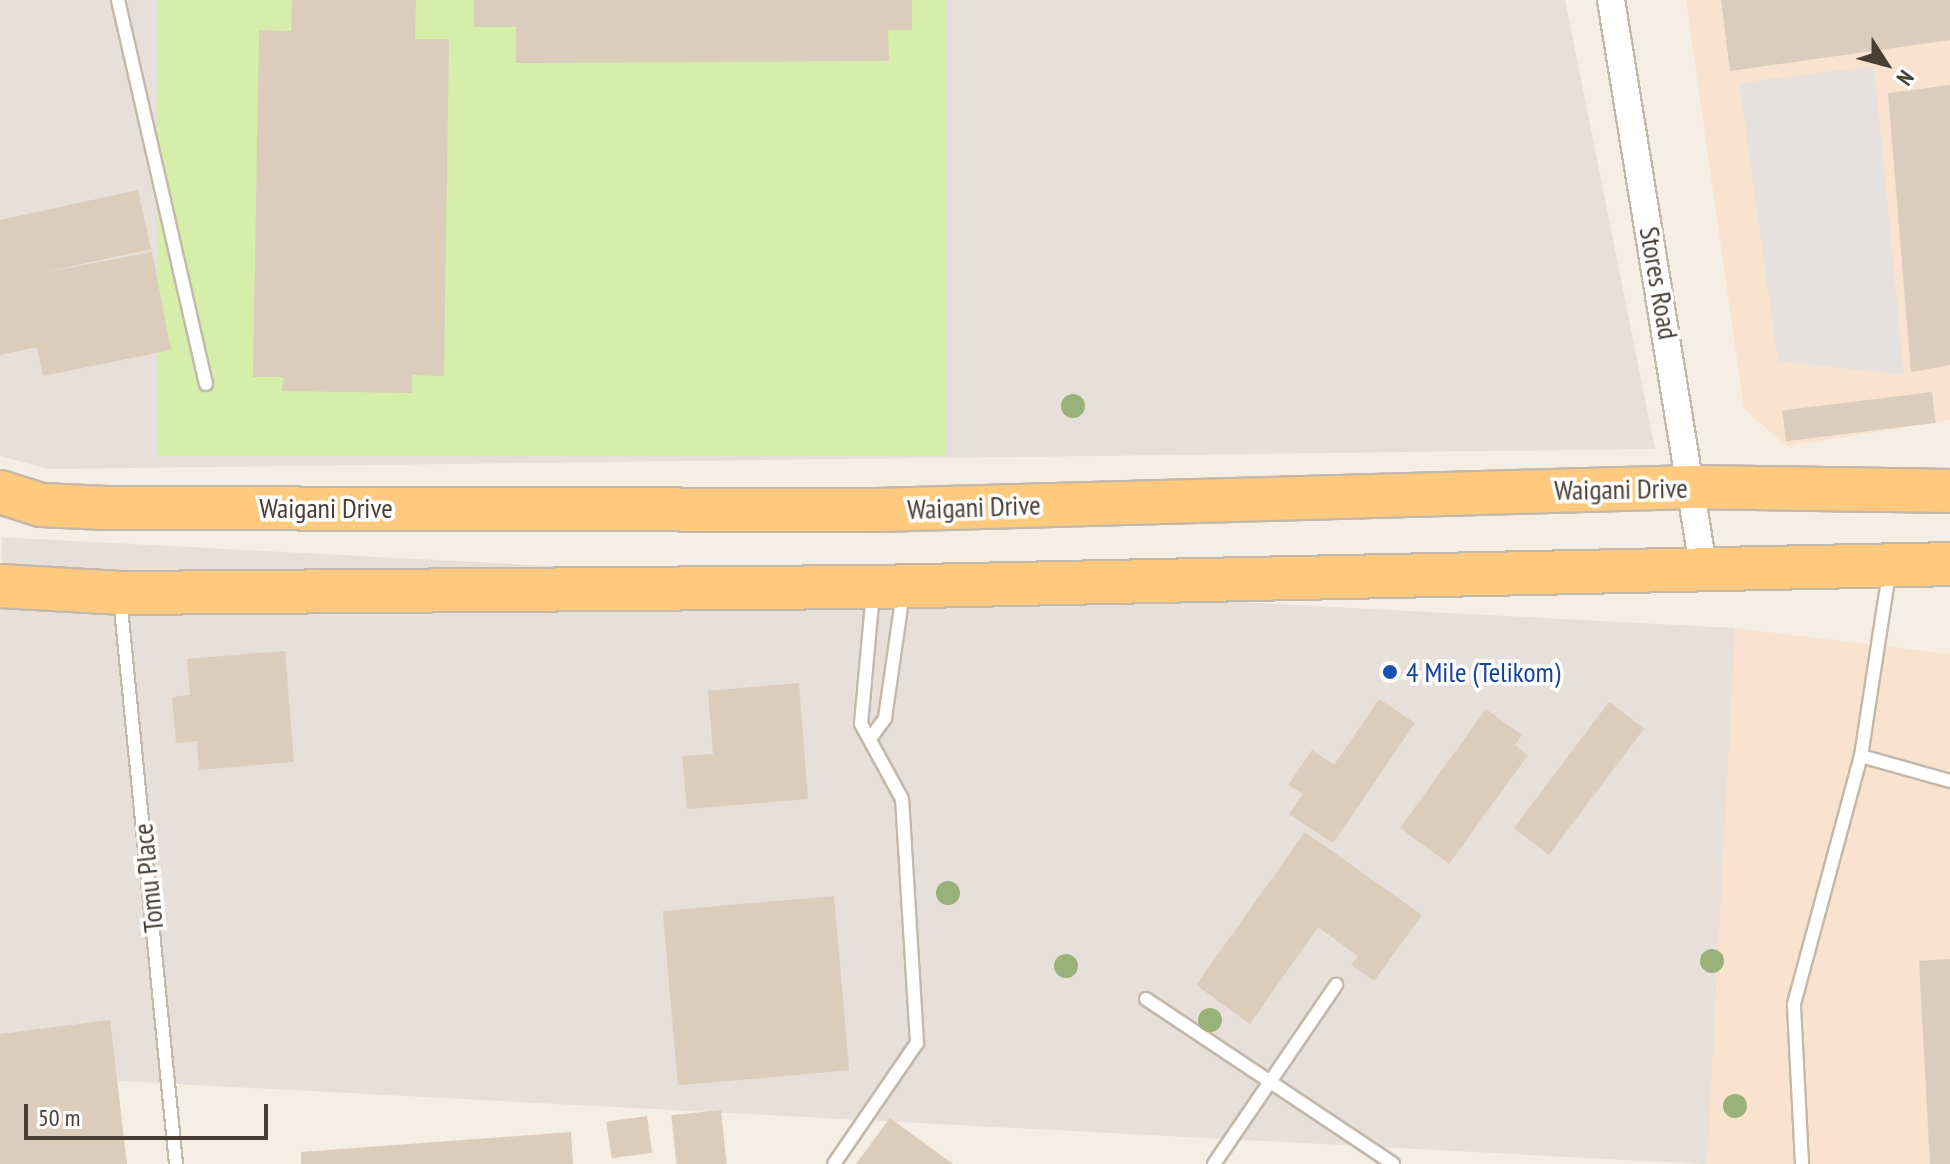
<!DOCTYPE html>
<html>
<head>
<meta charset="utf-8">
<style>
  body { margin:0 }
  #map { position:relative; width:1950px; height:1164px; overflow:hidden; background:#f5eee5; font-family:"PT Sans Narrow",sans-serif }
  div>[style] { position:absolute }
  .commercial>* { inset:0; background:#f9e3ce }
  .industrial>* { inset:0; background:#e7e0da; transform-origin:0 0 }
  .green>* { inset:0; background:#d5eea9; transform-origin:0 0 }
  .parking>* { inset:0; background:#e5e1de }
  .building>* { inset:0; background:#dbccbc; transform-origin:0 0 }
  .roads { filter:drop-shadow(2px 0 #c4b8aa) drop-shadow(-2px 0 #c4b8aa) drop-shadow(0 2px #c4b8aa) drop-shadow(0 -2px #c4b8aa) }
  .service>* { height:12px; margin:-6px; padding:0 6px; transform-origin:6px; border-radius:6px; background:#fff }
  .minor>* { height:26px; margin:-13px; padding:0 13px; transform-origin:13px; border-radius:13px; background:#fff }
  .trunk>* { height:42px; margin:-21px; padding:0 21px; transform-origin:21px; border-radius:21px; background:#ffca7d }
  .trees>* { width:24px; height:24px; margin:-12px; border-radius:50%; background:#99b279 }
  .dots>* { width:22px; height:22px; translate:-50% -50%; box-sizing:border-box; border:4px solid #fff; border-radius:50% }
  span { translate:-50% -50%; white-space:nowrap; text-align:center; line-height:1.15; -webkit-text-stroke:7px #fff; paint-order:stroke }
  .street-label { font-size:28px; color:#483e34 }
  .transit-label { font-size:28px; color:#164399 }
  .left { translate:0 -50%; text-align:left }
  .north { position:absolute; left:1846px; top:24px; width:80px; height:80px; -webkit-text-stroke:6px #fff; paint-order:stroke; rotate:126deg; font-size:22px; font-weight:700; line-height:32px; text-align:center; color:#483e34 }
  .north::after { content:''; display:block; margin:auto; width:28px; height:36px; background:#483e34; clip-path:polygon(50% 0,100% 100%,50% 72%,0 100%) }
  .scale { position:absolute; left:24px; top:1104px; width:244px; height:36px; box-sizing:border-box; border:4px solid #483e34; border-top:0; padding-left:10px; font-size:24px; line-height:28px; white-space:nowrap; color:#483e34; -webkit-text-stroke:6px #fff; paint-order:stroke }
</style>
</head>
<body>
<div id="map">
  <div class="commercial">
    <div style="clip-path:polygon(1686px 0,1950px 0,1950px 420px,1787px 446px,1744px 409px)"></div>
    <div style="clip-path:polygon(1735px 628px,1950px 654px,1950px 1164px,1703px 1164px)"></div>
  </div>
  <div class="industrial">
    <div style="clip-path:polygon(0 0,1565px 0,1655px 449px,48px 469px,0 456px)"></div>
    <div style="left:1735px;top:628px;width:537px;height:1735px;rotate:93deg"></div>
  </div>
  <div class="green">
    <div style="left:157px;top:0;width:788px;height:456px"></div>
  </div>
  <div class="parking">
    <div style="clip-path:polygon(1874px 66px,1904px 375px,1778px 361px,1739px 83px)"></div>
  </div>
  <div class="building">
    <div style="clip-path:polygon(292px 0,416px 0,415px 39px,449px 39px,444px 376px,412px 375px,412px 393px,282px 391px,283px 377px,253px 377px,259px 30px,291px 31px)"></div>
    <div style="clip-path:polygon(474px 0,912px 0,912px 30px,888px 30px,889px 61px,516px 63px,516px 27px,474px 27px)"></div>
    <div style="clip-path:polygon(1721px 0,1950px 0,1950px 40px,1730px 71px)"></div>
    <div style="clip-path:polygon(1950px 85px,1950px 365px,1911px 372px,1888px 93px)"></div>
    <div style="clip-path:polygon(138px 190px,151px 249px,37px 274px,152px 252px,171px 350px,43px 376px,37px 347px,0 355px,0 220px)"></div>
    <div style="left:1932px;top:392px;width:31px;height:151px;rotate:83deg"></div>
    <div style="clip-path:polygon(285px 651px,294px 762px,199px 770px,197px 741px,176px 743px,172px 697px,190px 695px,187px 659px)"></div>
    <div style="clip-path:polygon(799px 683px,808px 799px,687px 809px,682px 756px,713px 754px,708px 691px)"></div>
    <div style="clip-path:polygon(1379px 699px,1415px 723px,1333px 843px,1289px 814px,1303px 794px,1288px 785px,1312px 750px,1334px 765px)"></div>
    <div style="left:1609px;top:702px;width:44px;height:158px;rotate:37deg"></div>
    <div style="clip-path:polygon(1486px 709px,1522px 735px,1515px 745px,1528px 755px,1449px 864px,1400px 828px)"></div>
    <div style="clip-path:polygon(1305px 832px,1422px 915px,1374px 981px,1351px 965px,1358px 956px,1318px 927px,1250px 1024px,1196px 985px)"></div>
    <div style="left:834px;top:896px;width:175px;height:172px;rotate:85deg"></div>
    <div style="clip-path:polygon(1950px 959px,1950px 1164px,1930px 1164px,1919px 961px)"></div>
    <div style="clip-path:polygon(110px 1020px,127px 1164px,0 1164px,0 1034px)"></div>
    <div style="left:721px;top:1110px;width:54px;height:50px;rotate:84deg"></div>
    <div style="left:647px;top:1116px;width:37px;height:41px;rotate:82deg"></div>
    <div style="clip-path:polygon(890px 1118px,953px 1164px,856px 1164px)"></div>
    <div style="clip-path:polygon(571px 1132px,573px 1164px,301px 1164px,301px 1152px)"></div>
  </div>
  <div class="roads">
    <div class="service">
      <div style="left:118px;top:0;width:394px;rotate:77.1deg"></div>
      <div style="left:120px;top:598px;width:569px;rotate:84.35deg"></div>
      <div style="left:870px;top:739px;width:26px;rotate:-54deg"></div>
      <div style="left:885px;top:718px;width:126px;rotate:-81.8deg"></div>
      <div style="left:1861px;top:756px;width:92px;rotate:15.7deg"></div>
      <div style="left:1146px;top:999px;width:297px;rotate:33.7deg"></div>
      <div style="left:834px;top:1164px;width:147px;rotate:-55.6deg"></div>
      <div style="left:917px;top:1043px;width:244px;rotate:-93.5deg"></div>
      <div style="left:902px;top:799px;width:85px;rotate:-118.7deg"></div>
      <div style="left:861px;top:724px;width:133px;rotate:-84.8deg"></div>
      <div style="left:1214px;top:1164px;width:217px;rotate:-55.7deg"></div>
      <div style="left:1802px;top:1164px;width:160px;rotate:-92.9deg"></div>
      <div style="left:1794px;top:1004px;width:257px;rotate:-74.9deg"></div>
      <div style="left:1861px;top:756px;width:184px;rotate:-81.3deg"></div>
    </div>
    <div class="minor">
      <div style="left:1611px;top:0;width:573px;rotate:80.77deg"></div>
    </div>
    <div class="trunk">
      <div style="left:0;top:492px;width:43px;rotate:17.6deg"></div>
      <div style="left:41px;top:505px;width:65px;rotate:2.6deg"></div>
      <div style="left:106px;top:508px;width:770px;rotate:0.15deg"></div>
      <div style="left:876px;top:510px;width:817px;rotate:-1.61deg"></div>
      <div style="left:1693px;top:487px;width:257px;rotate:0.9deg"></div>
      <div style="left:0;top:586px;width:120px;rotate:3.3deg"></div>
      <div style="left:120px;top:593px;width:754px;rotate:-0.46deg"></div>
      <div style="left:874px;top:587px;width:1076px;rotate:-1.22deg"></div>
    </div>
  </div>
  <div class="trees">
    <div style="left:1073px;top:406px"></div>
    <div style="left:948px;top:893px"></div>
    <div style="left:1712px;top:961px"></div>
    <div style="left:1066px;top:966px"></div>
    <div style="left:1210px;top:1020px"></div>
    <div style="left:1735px;top:1106px"></div>
  </div>
  <div class="dots">
    <div style="left:1390px;top:672px;background:#1a4fb4"></div>
  </div>
  <div class="street-label">
    <span style="left:1659px;top:283px;rotate:80deg">Stores Road</span>
    <span style="left:1621px;top:489px;rotate:-1deg">Waigani Drive</span>
    <span style="left:974px;top:507px;rotate:-2deg">Waigani Drive</span>
    <span style="left:326px;top:508px">Waigani Drive</span>
    <span style="left:148px;top:878px;rotate:-96deg">Tomu Place</span>
  </div>
  <div class="transit-label">
    <span class="left" style="left:1406px;top:672px">4 Mile (Telikom)</span>
  </div>
  <div class="north">N</div>
  <div class="scale">50 m</div>
</div>
</body>
</html>
